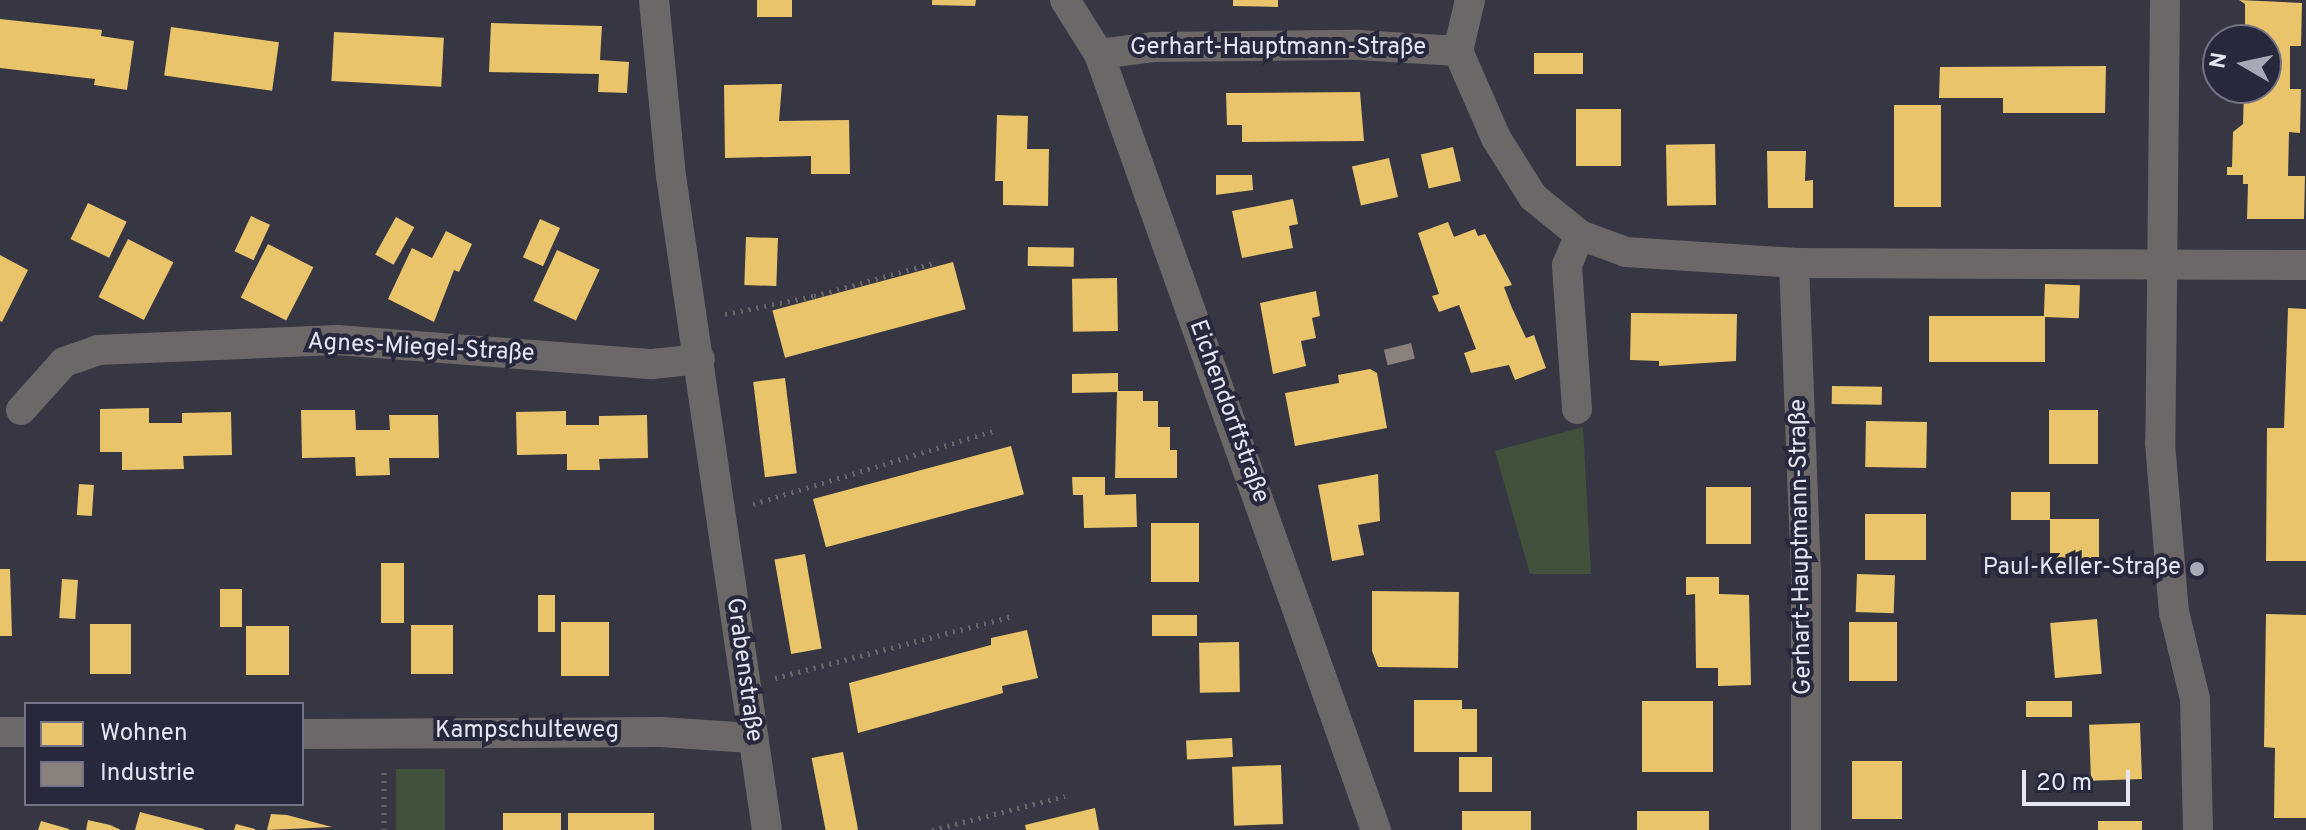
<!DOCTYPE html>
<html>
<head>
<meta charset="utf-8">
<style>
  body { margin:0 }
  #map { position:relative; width:2306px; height:830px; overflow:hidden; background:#373743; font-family:Overpass,sans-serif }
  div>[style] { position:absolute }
  .green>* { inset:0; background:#42513b; transform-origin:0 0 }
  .homes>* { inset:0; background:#e9c46a; transform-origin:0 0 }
  .industry>* { inset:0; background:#8a817c; transform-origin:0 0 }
  .path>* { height:5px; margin-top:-2.5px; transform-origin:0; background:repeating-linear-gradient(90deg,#696669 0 2px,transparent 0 8px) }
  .minor>* { height:30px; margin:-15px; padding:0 15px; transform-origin:15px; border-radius:15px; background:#6c6868 }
  .dots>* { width:22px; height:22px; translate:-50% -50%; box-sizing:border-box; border:4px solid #28283d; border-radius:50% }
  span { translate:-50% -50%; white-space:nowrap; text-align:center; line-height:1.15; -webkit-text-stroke:8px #28283d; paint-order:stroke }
  .street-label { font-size:24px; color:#e5e6f4 }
  .poi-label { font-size:24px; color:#e5e6f4 }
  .right { translate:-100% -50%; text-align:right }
  .legend { position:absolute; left:24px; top:702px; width:280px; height:104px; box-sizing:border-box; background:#28283d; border:2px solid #747486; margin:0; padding:10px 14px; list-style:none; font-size:24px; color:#e5e6f4 }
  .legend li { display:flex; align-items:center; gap:16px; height:40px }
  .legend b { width:40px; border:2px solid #747486 }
  .north { position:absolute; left:2202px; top:24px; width:80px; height:80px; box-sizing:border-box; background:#28283d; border:2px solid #747486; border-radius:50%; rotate:279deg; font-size:22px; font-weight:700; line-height:32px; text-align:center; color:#e5e6f4 }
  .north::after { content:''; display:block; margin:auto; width:28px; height:36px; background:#a8a9b6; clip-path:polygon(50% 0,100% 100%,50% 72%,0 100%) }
  .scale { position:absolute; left:2022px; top:770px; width:108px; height:36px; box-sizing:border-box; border:4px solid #e5e6f4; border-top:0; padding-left:10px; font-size:24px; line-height:28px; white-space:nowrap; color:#e5e6f4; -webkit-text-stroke:6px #28283d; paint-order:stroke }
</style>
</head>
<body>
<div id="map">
  <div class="green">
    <div style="clip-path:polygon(1583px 427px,1591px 574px,1530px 574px,1495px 451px)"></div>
    <div style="left:445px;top:769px;width:61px;height:49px;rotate:90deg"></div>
  </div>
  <div class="homes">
    <div style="left:757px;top:0;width:35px;height:17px"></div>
    <div style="clip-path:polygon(932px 0,976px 0,975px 6px,932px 5px)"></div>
    <div style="clip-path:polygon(1233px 0,1278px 0,1278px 7px,1233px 6px)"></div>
    <div style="clip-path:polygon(2239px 0,2302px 3px,2301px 46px,2290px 46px,2290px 89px,2301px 89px,2300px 133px,2289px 132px,2288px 176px,2305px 176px,2304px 219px,2247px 219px,2248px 184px,2243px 184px,2243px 175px,2227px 175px,2227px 167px,2232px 167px,2233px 132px,2243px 124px,2244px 88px,2266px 88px,2266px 40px,2239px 40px,2245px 37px,2245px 4px)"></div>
    <div style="clip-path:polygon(0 19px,102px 30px,101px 36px,134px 41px,127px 90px,94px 85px,95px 79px,0 68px)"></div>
    <div style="clip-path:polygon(491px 23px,602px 26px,600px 60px,629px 62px,627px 93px,598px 92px,599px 74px,489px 72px)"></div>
    <div style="left:171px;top:27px;width:109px;height:49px;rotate:8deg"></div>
    <div style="left:334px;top:32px;width:110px;height:49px;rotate:3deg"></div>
    <div style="left:1534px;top:53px;width:49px;height:21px"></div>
    <div style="clip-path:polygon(2106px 66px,2105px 113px,2003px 113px,2003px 98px,1939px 98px,1940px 67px)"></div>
    <div style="clip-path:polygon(782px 84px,779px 121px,849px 120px,850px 174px,811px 174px,811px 156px,725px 158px,724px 85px)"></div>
    <div style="clip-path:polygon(1360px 92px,1364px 141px,1242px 142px,1242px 125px,1227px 125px,1226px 93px)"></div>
    <div style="left:1894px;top:105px;width:47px;height:102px"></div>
    <div style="left:1576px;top:109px;width:45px;height:57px"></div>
    <div style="clip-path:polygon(997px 115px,1028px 116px,1027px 149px,1049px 149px,1048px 206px,1003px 205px,1003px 181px,995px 181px)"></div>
    <div style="left:1715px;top:144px;width:61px;height:49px;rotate:89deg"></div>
    <div style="left:1453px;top:147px;width:35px;height:33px;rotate:77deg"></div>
    <div style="clip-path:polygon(1767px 151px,1806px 151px,1805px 181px,1813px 180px,1813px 208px,1768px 208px)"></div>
    <div style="left:1389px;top:158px;width:40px;height:38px;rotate:77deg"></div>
    <div style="clip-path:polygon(1216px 175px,1252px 175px,1253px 190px,1216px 195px)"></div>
    <div style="clip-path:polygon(1293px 199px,1298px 224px,1289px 226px,1293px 248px,1242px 258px,1232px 211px)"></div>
    <div style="left:88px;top:203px;width:43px;height:40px;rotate:26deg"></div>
    <div style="left:251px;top:216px;width:21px;height:39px;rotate:25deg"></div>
    <div style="left:396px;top:217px;width:21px;height:43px;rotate:29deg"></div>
    <div style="left:540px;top:219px;width:22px;height:42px;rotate:24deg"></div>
    <div style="clip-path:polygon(1448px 222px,1454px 237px,1475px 229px,1478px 236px,1485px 234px,1512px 285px,1504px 287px,1512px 308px,1526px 338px,1534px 335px,1546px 368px,1515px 380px,1509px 365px,1471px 373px,1464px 353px,1476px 349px,1459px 305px,1439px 312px,1432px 296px,1439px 294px,1418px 233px)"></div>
    <div style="clip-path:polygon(446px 231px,472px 244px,459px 272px,454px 270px,434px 322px,388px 299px,412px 248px,432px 258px)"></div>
    <div style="left:746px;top:237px;width:32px;height:48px;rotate:2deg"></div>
    <div style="left:128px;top:239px;width:51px;height:65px;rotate:27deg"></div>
    <div style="left:268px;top:244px;width:51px;height:60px;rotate:27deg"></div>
    <div style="left:1028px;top:247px;width:46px;height:19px;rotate:1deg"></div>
    <div style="left:557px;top:250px;width:47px;height:56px;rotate:25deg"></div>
    <div style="clip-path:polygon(0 255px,28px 270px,2px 322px,0 321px)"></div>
    <div style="left:953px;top:262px;width:49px;height:187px;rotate:75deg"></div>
    <div style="left:1117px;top:278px;width:53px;height:45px;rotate:89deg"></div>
    <div style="left:2045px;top:284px;width:35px;height:33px;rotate:2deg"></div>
    <div style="clip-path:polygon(1316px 291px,1320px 316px,1312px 318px,1316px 338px,1301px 341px,1306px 366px,1273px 374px,1260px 303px)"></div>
    <div style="clip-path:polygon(2288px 308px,2306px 309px,2306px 561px,2266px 561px,2267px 428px,2284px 428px)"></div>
    <div style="clip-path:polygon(1631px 313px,1737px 314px,1736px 361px,1659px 366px,1659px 361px,1630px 360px)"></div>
    <div style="left:1929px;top:316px;width:116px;height:46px"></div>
    <div style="clip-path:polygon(1370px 369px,1377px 373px,1387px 428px,1295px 446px,1285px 393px,1339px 383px,1338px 375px)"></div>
    <div style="clip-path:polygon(1118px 373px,1118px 391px,1143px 391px,1143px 401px,1158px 401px,1158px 427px,1170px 427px,1170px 450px,1177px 450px,1177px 478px,1115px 478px,1117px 392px,1072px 393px,1072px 374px)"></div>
    <div style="left:785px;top:378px;width:96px;height:32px;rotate:83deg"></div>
    <div style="left:1832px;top:386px;width:50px;height:18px;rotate:1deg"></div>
    <div style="clip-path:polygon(149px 408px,149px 423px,182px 423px,182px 413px,231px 412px,232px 455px,183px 456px,184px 469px,122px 470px,122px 452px,100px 452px,100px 409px)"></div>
    <div style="clip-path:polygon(301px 410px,355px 410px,356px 430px,390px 430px,389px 415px,438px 415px,439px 458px,389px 458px,390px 475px,356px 476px,355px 457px,302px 458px)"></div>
    <div style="left:2049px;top:410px;width:49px;height:54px"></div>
    <div style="clip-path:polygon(566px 411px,566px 425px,599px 425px,599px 416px,647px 415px,648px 458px,599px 459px,600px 470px,567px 470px,567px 454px,517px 455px,516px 412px)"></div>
    <div style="left:1866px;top:421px;width:61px;height:46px;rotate:1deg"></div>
    <div style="left:1011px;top:446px;width:50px;height:205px;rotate:75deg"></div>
    <div style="clip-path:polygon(1378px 474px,1380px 521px,1358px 525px,1364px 555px,1332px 561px,1318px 485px)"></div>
    <div style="clip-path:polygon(1072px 477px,1105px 477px,1105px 495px,1136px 494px,1137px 527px,1084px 528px,1083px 495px,1073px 495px)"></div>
    <div style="left:79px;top:484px;width:15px;height:31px;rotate:4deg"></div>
    <div style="left:1706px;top:487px;width:45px;height:57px"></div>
    <div style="left:2011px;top:492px;width:39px;height:28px"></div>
    <div style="left:1865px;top:514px;width:61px;height:46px"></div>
    <div style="left:2050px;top:519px;width:49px;height:55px"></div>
    <div style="left:1199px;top:523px;width:59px;height:48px;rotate:90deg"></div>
    <div style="left:805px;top:554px;width:96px;height:31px;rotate:80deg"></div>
    <div style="left:381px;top:563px;width:23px;height:60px"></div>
    <div style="clip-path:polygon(0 569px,10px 569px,12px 636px,0 636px)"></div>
    <div style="left:1857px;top:574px;width:38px;height:38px;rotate:2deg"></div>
    <div style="clip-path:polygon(1686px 577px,1719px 577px,1719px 594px,1749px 595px,1751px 685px,1718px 686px,1718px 668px,1696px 668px,1695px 594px,1686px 595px)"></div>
    <div style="left:62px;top:579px;width:16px;height:39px;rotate:4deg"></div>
    <div style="left:220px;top:589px;width:22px;height:38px"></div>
    <div style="clip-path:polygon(1372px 591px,1459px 592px,1458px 668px,1378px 667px,1372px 651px)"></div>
    <div style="left:538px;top:595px;width:17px;height:37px"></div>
    <div style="clip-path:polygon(2266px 614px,2306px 615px,2306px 818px,2274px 818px,2275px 748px,2264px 747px)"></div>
    <div style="left:1197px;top:615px;width:21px;height:45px;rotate:90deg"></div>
    <div style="left:2097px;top:619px;width:55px;height:47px;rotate:85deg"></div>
    <div style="left:561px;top:622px;width:48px;height:54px"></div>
    <div style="left:1849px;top:622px;width:48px;height:59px"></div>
    <div style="left:90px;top:624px;width:41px;height:50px"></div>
    <div style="left:411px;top:625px;width:42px;height:49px"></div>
    <div style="left:246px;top:626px;width:43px;height:49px"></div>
    <div style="clip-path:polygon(1027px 630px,1038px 678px,1002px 686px,1003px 693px,858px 733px,849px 683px,991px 645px,991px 638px)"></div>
    <div style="left:1239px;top:642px;width:50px;height:40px;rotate:89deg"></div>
    <div style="clip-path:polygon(1414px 700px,1462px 700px,1462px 709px,1477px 709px,1477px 752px,1414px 752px)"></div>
    <div style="left:1642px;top:701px;width:71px;height:71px"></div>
    <div style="left:2026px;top:701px;width:46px;height:16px"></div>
    <div style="left:2140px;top:723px;width:56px;height:51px;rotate:88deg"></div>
    <div style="left:1232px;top:738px;width:19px;height:46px;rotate:87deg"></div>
    <div style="left:843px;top:752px;width:79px;height:32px;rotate:79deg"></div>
    <div style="left:1459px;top:757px;width:33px;height:35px"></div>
    <div style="left:1852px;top:761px;width:50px;height:58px"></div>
    <div style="left:1281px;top:765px;width:59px;height:49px;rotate:88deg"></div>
    <div style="clip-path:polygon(1095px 808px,1099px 830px,1026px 830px,1025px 825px)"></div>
    <div style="left:1462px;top:811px;width:69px;height:19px"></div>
    <div style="left:1637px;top:811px;width:72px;height:19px"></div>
    <div style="clip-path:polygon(140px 812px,204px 829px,204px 830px,135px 830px)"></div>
    <div style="left:561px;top:813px;width:17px;height:58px;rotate:90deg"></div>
    <div style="left:568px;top:813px;width:86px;height:17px"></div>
    <div style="clip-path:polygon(271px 814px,287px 815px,332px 827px,267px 830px)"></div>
    <div style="clip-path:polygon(88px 820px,110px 825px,121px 830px,86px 830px)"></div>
    <div style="clip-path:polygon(41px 821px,69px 829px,69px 830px,38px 830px)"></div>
    <div style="left:2142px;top:821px;width:9px;height:44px;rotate:90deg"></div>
    <div style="clip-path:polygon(236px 824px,255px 829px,255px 830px,234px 830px)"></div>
  </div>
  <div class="industry">
    <div style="left:1411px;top:343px;width:16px;height:28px;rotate:76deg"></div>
  </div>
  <div class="path">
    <div style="left:725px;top:314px;width:91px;rotate:-11.4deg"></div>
    <div style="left:814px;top:296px;width:128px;rotate:-15.5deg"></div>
    <div style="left:753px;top:504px;width:254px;rotate:-16.9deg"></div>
    <div style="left:775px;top:678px;width:246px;rotate:-14.6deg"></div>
    <div style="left:384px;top:830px;width:63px;rotate:-90deg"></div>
    <div style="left:932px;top:830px;width:137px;rotate:-14.3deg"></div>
  </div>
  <div class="minor">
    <div style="left:654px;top:0;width:177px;rotate:84.5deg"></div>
    <div style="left:671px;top:176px;width:661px;rotate:81.65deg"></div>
    <div style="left:1065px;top:0;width:64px;rotate:57.8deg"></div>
    <div style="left:1099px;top:54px;width:824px;rotate:70.36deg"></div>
    <div style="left:1470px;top:0;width:52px;rotate:103.2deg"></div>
    <div style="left:1458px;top:51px;width:95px;rotate:66.4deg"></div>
    <div style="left:1496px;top:138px;width:70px;rotate:57.9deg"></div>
    <div style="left:1533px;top:197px;width:60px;rotate:39deg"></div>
    <div style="left:1580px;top:235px;width:49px;rotate:20.3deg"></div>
    <div style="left:1626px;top:252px;width:168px;rotate:3.7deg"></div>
    <div style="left:1794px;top:263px;width:512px;rotate:0.22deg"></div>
    <div style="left:2165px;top:0;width:443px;rotate:90.6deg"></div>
    <div style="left:2160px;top:443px;width:170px;rotate:85.3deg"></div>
    <div style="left:2174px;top:612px;width:89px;rotate:76.4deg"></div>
    <div style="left:2195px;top:699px;width:131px;rotate:88.7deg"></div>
    <div style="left:1099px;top:54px;width:54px;rotate:-7.4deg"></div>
    <div style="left:1153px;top:47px;width:205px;rotate:-0.6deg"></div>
    <div style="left:1358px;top:45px;width:100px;rotate:3.4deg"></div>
    <div style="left:1794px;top:263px;width:307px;rotate:87.8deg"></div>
    <div style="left:1806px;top:570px;width:260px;rotate:90deg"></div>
    <div style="left:1577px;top:409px;width:144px;rotate:-94deg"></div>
    <div style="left:1567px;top:265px;width:33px;rotate:-67deg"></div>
    <div style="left:21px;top:410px;width:64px;rotate:-48.1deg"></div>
    <div style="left:64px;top:362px;width:36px;rotate:-19deg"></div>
    <div style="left:98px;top:350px;width:239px;rotate:-2.4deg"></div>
    <div style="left:337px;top:340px;width:316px;rotate:4.4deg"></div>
    <div style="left:652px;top:364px;width:48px;rotate:-5.9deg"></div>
    <div style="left:0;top:732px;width:26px"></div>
    <div style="left:302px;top:734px;width:359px;rotate:-0.3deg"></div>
    <div style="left:661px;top:732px;width:91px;rotate:3.8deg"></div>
  </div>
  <div class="dots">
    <div style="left:2197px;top:569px;background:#a8a9b6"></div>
  </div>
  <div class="street-label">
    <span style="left:1278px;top:49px">Gerhart-Hauptmann-Straße</span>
    <span style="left:421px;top:349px;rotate:3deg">Agnes-Miegel-Straße</span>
    <span style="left:1228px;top:412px;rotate:70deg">Eichendorffstraße</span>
    <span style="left:1802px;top:547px;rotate:-91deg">Gerhart-Hauptmann-Straße</span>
    <span style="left:743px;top:670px;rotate:82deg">Grabenstraße</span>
    <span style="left:527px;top:732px">Kampschulteweg</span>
  </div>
  <div class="poi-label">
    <span class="right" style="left:2181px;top:569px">Paul-Keller-Straße</span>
  </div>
  <ul class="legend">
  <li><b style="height:22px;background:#e9c46a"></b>Wohnen</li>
  <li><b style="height:22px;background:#8a817c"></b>Industrie</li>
  </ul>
  <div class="north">N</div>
  <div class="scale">20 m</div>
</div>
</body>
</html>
